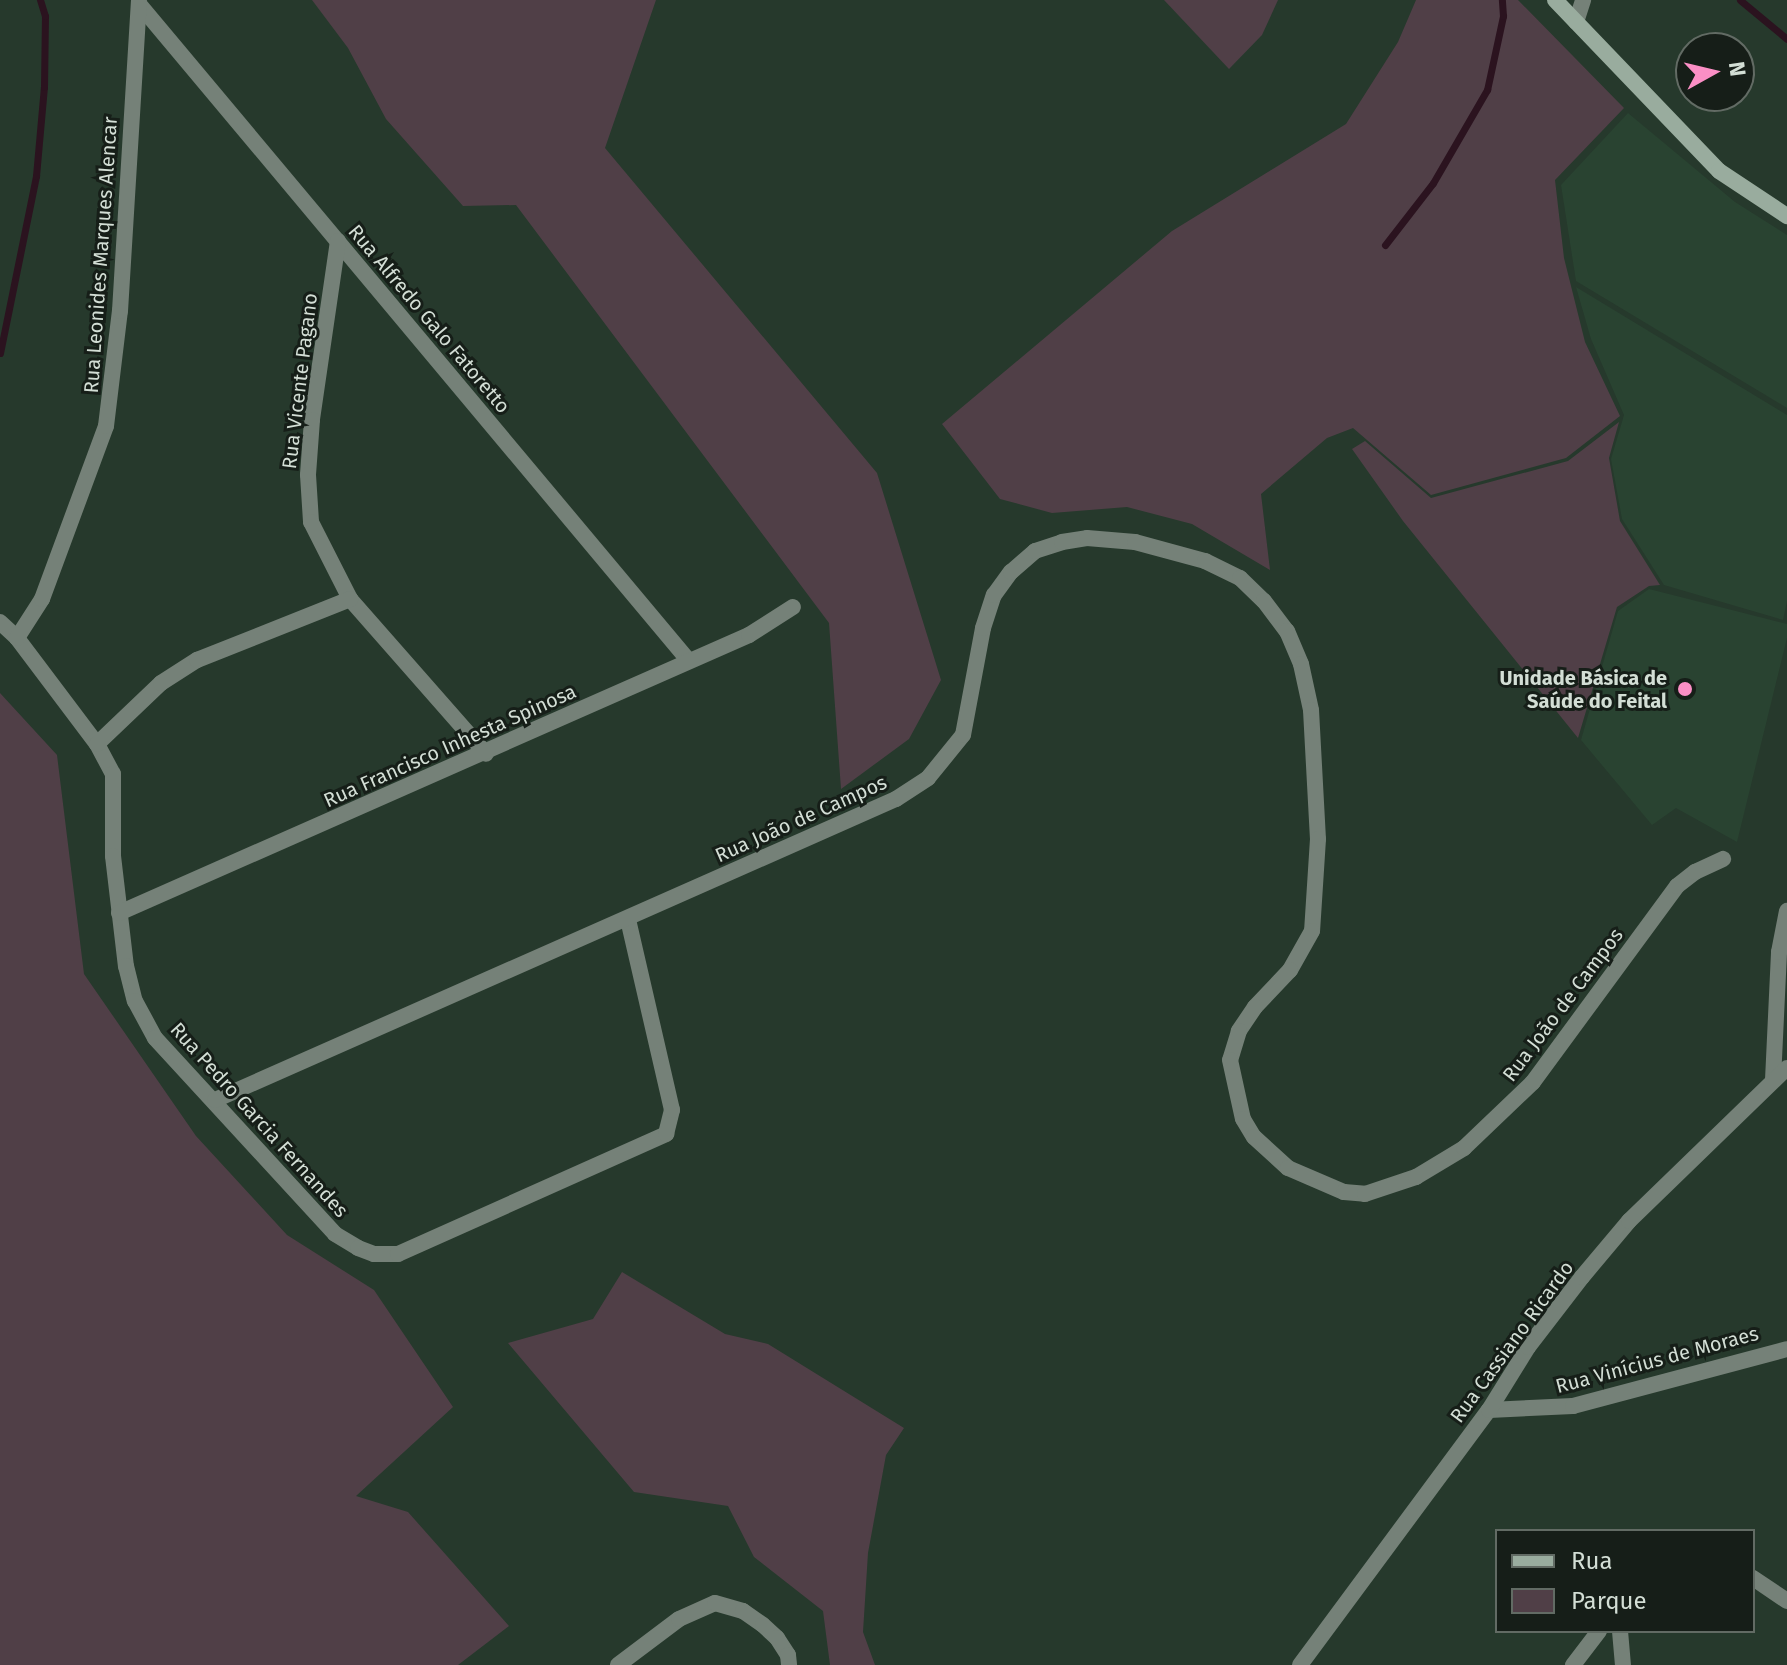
<!DOCTYPE html>
<html>
<head>
<meta charset="utf-8">
<style>
  body { margin:0 }
  #map { position:relative; width:1787px; height:1665px; overflow:hidden; background:#26392c; font-family:"Fira Sans",sans-serif }
  div>[style] { position:absolute }
  .built>* { inset:0; background:#294331 }
  .green>* { inset:0; background:#503f47 }
  .stream>* { height:7px; margin:-3.5px; padding:0 3.5px; transform-origin:3.5px; border-radius:3.5px; background:#2b131f }
  .minor>* { height:16px; margin:-8px; padding:0 8px; transform-origin:8px; border-radius:8px; background:#758178 }
  .secondary>* { height:16px; margin:-8px; padding:0 8px; transform-origin:8px; border-radius:8px; background:#99ac9e }
  .dots>* { width:22px; height:22px; translate:-50% -50%; box-sizing:border-box; border:4px solid #161e18; border-radius:50% }
  span { translate:-50% -50%; white-space:nowrap; text-align:center; line-height:1.15; -webkit-text-stroke:6px #161e18; paint-order:stroke }
  .street-label { font-size:20px; color:#d3ded5 }
  .poi-label { font-size:20px; color:#d3ded5; font-weight:700 }
  .right { translate:-100% -50%; text-align:right }
  .legend { position:absolute; left:1495px; top:1529px; width:260px; height:104px; box-sizing:border-box; background:#161e18; border:2px solid #626b64; margin:0; padding:10px 14px; list-style:none; font-size:24px; color:#d3ded5 }
  .legend li { display:flex; align-items:center; gap:16px; height:40px }
  .legend b { width:40px; border:2px solid #626b64 }
  .north { position:absolute; left:1675px; top:32px; width:80px; height:80px; box-sizing:border-box; background:#161e18; border:2px solid #626b64; border-radius:50%; rotate:82deg; font-size:22px; font-weight:700; line-height:32px; text-align:center; color:#d3ded5 }
  .north::after { content:''; display:block; margin:auto; width:28px; height:36px; background:#fb8fc5; clip-path:polygon(50% 0,100% 100%,50% 72%,0 100%) }
</style>
</head>
<body>
<div id="map">
  <div class="built">
    <div style="clip-path:polygon(1628px 113px,1735px 202px,1787px 235px,1787px 408px,1576px 281px,1561px 185px)"></div>
    <div style="clip-path:polygon(1576px 287px,1787px 415px,1787px 601px,1783px 620px,1664px 585px,1622px 519px,1611px 459px,1624px 415px,1591px 339px)"></div>
    <div style="clip-path:polygon(1649px 589px,1787px 624px,1787px 638px,1737px 842px,1676px 808px,1652px 825px,1581px 740px,1618px 611px)"></div>
  </div>
  <div class="green">
    <div style="clip-path:polygon(312px 0,656px 0,605px 148px,877px 473px,941px 680px,909px 739px,841px 789px,829px 623px,516px 205px,463px 206px,386px 119px,348px 48px)"></div>
    <div style="clip-path:polygon(1164px 0,1278px 0,1262px 35px,1229px 69px)"></div>
    <div style="clip-path:polygon(1416px 0,1518px 0,1624px 108px,1555px 180px,1564px 258px,1585px 342px,1620px 416px,1566px 458px,1431px 495px,1353px 428px,1327px 438px,1261px 494px,1270px 570px,1192px 524px,1127px 507px,1052px 513px,1000px 499px,942px 424px,1172px 231px,1346px 124px,1398px 42px)"></div>
    <div style="clip-path:polygon(1619px 422px,1609px 458px,1620px 521px,1660px 585px,1649px 586px,1617px 607px,1578px 738px,1403px 521px,1352px 449px,1365px 441px,1431px 498px,1568px 461px)"></div>
    <div style="clip-path:polygon(0 693px,57px 755px,84px 974px,196px 1136px,287px 1235px,374px 1290px,453px 1407px,356px 1496px,408px 1512px,509px 1626px,458px 1665px,0 1665px)"></div>
    <div style="clip-path:polygon(622px 1272px,725px 1334px,768px 1344px,904px 1428px,886px 1455px,868px 1553px,863px 1632px,875px 1665px,830px 1665px,823px 1611px,754px 1557px,728px 1506px,634px 1492px,508px 1343px,593px 1319px)"></div>
  </div>
  <div class="stream">
    <div style="left:1740px;top:0;width:61px;rotate:39.7deg"></div>
    <div style="left:1385px;top:245px;width:78px;rotate:-52.3deg"></div>
    <div style="left:1433px;top:183px;width:108px;rotate:-59.9deg"></div>
    <div style="left:1487px;top:90px;width:76px;rotate:-77.8deg"></div>
    <div style="left:1503px;top:16px;width:16px;rotate:-94deg"></div>
    <div style="left:0;top:353px;width:181px;rotate:-78.5deg"></div>
    <div style="left:36px;top:176px;width:89px;rotate:-84.9deg"></div>
    <div style="left:44px;top:87px;width:71px;rotate:-89.2deg"></div>
    <div style="left:45px;top:16px;width:17px;rotate:-107deg"></div>
  </div>
  <div class="minor">
    <div style="left:139px;top:4px;width:855px;rotate:50.07deg"></div>
    <div style="left:1576px;top:22px;width:23px;rotate:-72deg"></div>
    <div style="left:338px;top:241px;width:181px;rotate:98.3deg"></div>
    <div style="left:312px;top:420px;width:55px;rotate:94.2deg"></div>
    <div style="left:308px;top:475px;width:47px;rotate:86.3deg"></div>
    <div style="left:311px;top:522px;width:86px;rotate:63.1deg"></div>
    <div style="left:350px;top:599px;width:206px;rotate:48.7deg"></div>
    <div style="left:0;top:622px;width:23px;rotate:43deg"></div>
    <div style="left:17px;top:638px;width:133px;rotate:53deg"></div>
    <div style="left:97px;top:744px;width:34px;rotate:62deg"></div>
    <div style="left:113px;top:774px;width:82px;rotate:90deg"></div>
    <div style="left:113px;top:856px;width:111px;rotate:83.3deg"></div>
    <div style="left:126px;top:966px;width:36px;rotate:76deg"></div>
    <div style="left:135px;top:1001px;width:42px;rotate:61.6deg"></div>
    <div style="left:155px;top:1038px;width:266px;rotate:47.4deg"></div>
    <div style="left:335px;top:1234px;width:27px;rotate:31deg"></div>
    <div style="left:358px;top:1248px;width:17px;rotate:21deg"></div>
    <div style="left:374px;top:1254px;width:24px"></div>
    <div style="left:398px;top:1254px;width:294px;rotate:-24.1deg"></div>
    <div style="left:666px;top:1134px;width:25px;rotate:-76deg"></div>
    <div style="left:672px;top:1110px;width:196px;rotate:-103deg"></div>
    <div style="left:17px;top:638px;width:46px;rotate:-57.3deg"></div>
    <div style="left:42px;top:599px;width:184px;rotate:-69.7deg"></div>
    <div style="left:106px;top:426px;width:116px;rotate:-83.1deg"></div>
    <div style="left:120px;top:311px;width:310px;rotate:-86.5deg"></div>
    <div style="left:97px;top:744px;width:88px;rotate:-43.6deg"></div>
    <div style="left:161px;top:683px;width:43px;rotate:-32.6deg"></div>
    <div style="left:197px;top:660px;width:165px;rotate:-21.7deg"></div>
    <div style="left:119px;top:913px;width:689px;rotate:-23.81deg"></div>
    <div style="left:749px;top:635px;width:52px;rotate:-32.5deg"></div>
    <div style="left:1773px;top:1080px;width:128px;rotate:-87.3deg"></div>
    <div style="left:1779px;top:952px;width:42px;rotate:-79deg"></div>
    <div style="left:215px;top:1100px;width:745px;rotate:-23.85deg"></div>
    <div style="left:896px;top:799px;width:38px;rotate:-33deg"></div>
    <div style="left:928px;top:778px;width:55px;rotate:-50.9deg"></div>
    <div style="left:963px;top:735px;width:109px;rotate:-79.4deg"></div>
    <div style="left:983px;top:628px;width:35px;rotate:-72deg"></div>
    <div style="left:994px;top:595px;width:29px;rotate:-54deg"></div>
    <div style="left:1011px;top:572px;width:32px;rotate:-41deg"></div>
    <div style="left:1035px;top:551px;width:28px;rotate:-18deg"></div>
    <div style="left:1062px;top:542px;width:25px;rotate:-9deg"></div>
    <div style="left:1087px;top:538px;width:48px;rotate:4.8deg"></div>
    <div style="left:1135px;top:542px;width:73px;rotate:15.2deg"></div>
    <div style="left:1205px;top:561px;width:39px;rotate:26deg"></div>
    <div style="left:1240px;top:578px;width:33px;rotate:44deg"></div>
    <div style="left:1264px;top:601px;width:38px;rotate:53deg"></div>
    <div style="left:1287px;top:631px;width:36px;rotate:67deg"></div>
    <div style="left:1301px;top:664px;width:47px;rotate:77.7deg"></div>
    <div style="left:1311px;top:710px;width:129px;rotate:86.9deg"></div>
    <div style="left:1318px;top:839px;width:92px;rotate:93.7deg"></div>
    <div style="left:1312px;top:931px;width:45px;rotate:119.4deg"></div>
    <div style="left:1290px;top:970px;width:51px;rotate:133.4deg"></div>
    <div style="left:1255px;top:1007px;width:29px;rotate:124deg"></div>
    <div style="left:1239px;top:1031px;width:30px;rotate:107deg"></div>
    <div style="left:1230px;top:1060px;width:60px;rotate:77.6deg"></div>
    <div style="left:1243px;top:1119px;width:21px;rotate:59deg"></div>
    <div style="left:1254px;top:1137px;width:46px;rotate:42.4deg"></div>
    <div style="left:1288px;top:1168px;width:61px;rotate:23.2deg"></div>
    <div style="left:1344px;top:1192px;width:21px;rotate:5deg"></div>
    <div style="left:1365px;top:1194px;width:54px;rotate:-18.4deg"></div>
    <div style="left:1416px;top:1177px;width:56px;rotate:-31.1deg"></div>
    <div style="left:1464px;top:1148px;width:95px;rotate:-43.7deg"></div>
    <div style="left:1533px;top:1082px;width:243px;rotate:-53.7deg"></div>
    <div style="left:1677px;top:886px;width:23px;rotate:-38deg"></div>
    <div style="left:1695px;top:872px;width:31px;rotate:-25deg"></div>
    <div style="left:1489px;top:1410px;width:84px;rotate:-2.7deg"></div>
    <div style="left:1573px;top:1406px;width:221px;rotate:-14.9deg"></div>
    <div style="left:1753px;top:1578px;width:41px;rotate:34.1deg"></div>
    <div style="left:1620px;top:1631px;width:34px;rotate:85deg"></div>
    <div style="left:618px;top:1665px;width:76px;rotate:-37deg"></div>
    <div style="left:679px;top:1619px;width:39px;rotate:-24deg"></div>
    <div style="left:715px;top:1603px;width:29px;rotate:16deg"></div>
    <div style="left:743px;top:1611px;width:24px;rotate:35deg"></div>
    <div style="left:763px;top:1625px;width:19px;rotate:43deg"></div>
    <div style="left:777px;top:1638px;width:20px;rotate:57deg"></div>
    <div style="left:788px;top:1655px;width:10px;rotate:84deg"></div>
    <div style="left:1300px;top:1665px;width:317px;rotate:-53.5deg"></div>
    <div style="left:1489px;top:1410px;width:74px;rotate:-58.2deg"></div>
    <div style="left:1528px;top:1347px;width:88px;rotate:-52.4deg"></div>
    <div style="left:1582px;top:1277px;width:73px;rotate:-50deg"></div>
    <div style="left:1629px;top:1221px;width:220px;rotate:-44.1deg"></div>
    <div style="left:1573px;top:1665px;width:43px;rotate:-52.6deg"></div>
  </div>
  <div class="secondary">
    <div style="left:1555px;top:0;width:237px;rotate:46.2deg"></div>
    <div style="left:1719px;top:171px;width:82px;rotate:33.5deg"></div>
  </div>
  <div class="dots">
    <div style="left:1685px;top:689px;background:#fb8fc5"></div>
  </div>
  <div class="street-label">
    <span style="left:101px;top:255px;rotate:-86deg">Rua Leonides Marques Alencar</span>
    <span style="left:429px;top:319px;rotate:50deg">Rua Alfredo Galo Fatoretto</span>
    <span style="left:300px;top:381px;rotate:-83deg">Rua Vicente Pagano</span>
    <span style="left:450px;top:746px;rotate:-24deg">Rua Francisco Inhesta Spinosa</span>
    <span style="left:801px;top:819px;rotate:-24deg">Rua João de Campos</span>
    <span style="left:1563px;top:1005px;rotate:-53deg">Rua João de Campos</span>
    <span style="left:259px;top:1120px;rotate:48deg">Rua Pedro Garcia Fernandes</span>
    <span style="left:1512px;top:1342px;rotate:-54deg">Rua Cassiano Ricardo</span>
    <span style="left:1657px;top:1360px;rotate:-15deg">Rua Vinícius de Moraes</span>
  </div>
  <div class="poi-label">
    <span class="right" style="left:1667px;top:690px">Unidade Básica de<br>Saúde do Feital</span>
  </div>
  <ul class="legend">
  <li><b style="height:10px;background:#99ac9e"></b>Rua</li>
  <li><b style="height:22px;background:#503f47"></b>Parque</li>
  </ul>
  <div class="north">N</div>
</div>
</body>
</html>
